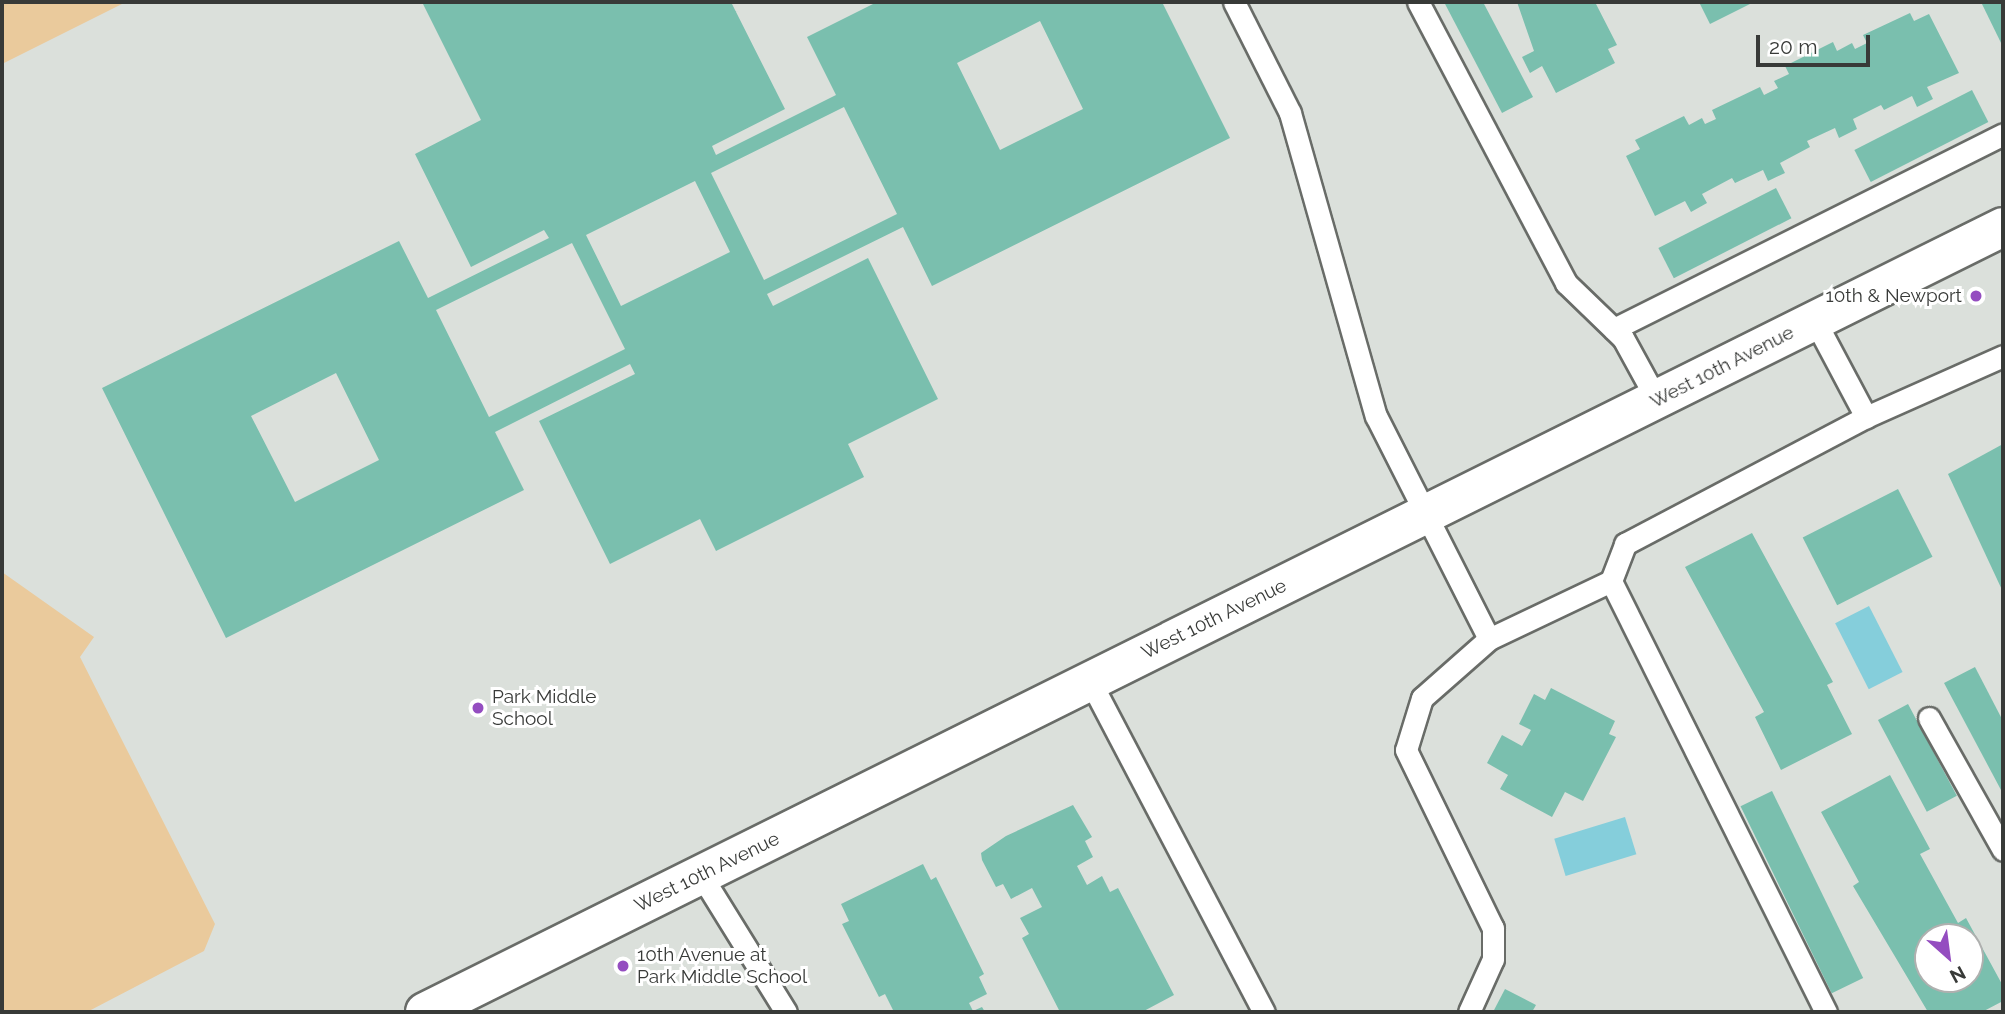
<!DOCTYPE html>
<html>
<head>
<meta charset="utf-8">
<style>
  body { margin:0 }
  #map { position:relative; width:2005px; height:1014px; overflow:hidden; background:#dbe0db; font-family:Raleway,sans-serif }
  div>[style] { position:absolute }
  .green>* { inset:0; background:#eaca9c }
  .water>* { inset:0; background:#85cedb; transform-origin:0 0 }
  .building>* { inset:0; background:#7abfae; transform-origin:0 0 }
  .roads { filter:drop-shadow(2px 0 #696c68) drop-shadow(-2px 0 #696c68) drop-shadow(0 2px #696c68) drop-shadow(0 -2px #696c68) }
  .service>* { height:21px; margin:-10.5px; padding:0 10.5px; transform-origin:10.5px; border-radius:10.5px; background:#fff }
  .secondary>* { height:38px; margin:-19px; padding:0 19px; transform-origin:19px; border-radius:19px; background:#fff }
  .dots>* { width:19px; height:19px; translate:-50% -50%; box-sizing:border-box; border:4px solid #fff; border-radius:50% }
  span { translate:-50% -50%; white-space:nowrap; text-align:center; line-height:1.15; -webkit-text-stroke:6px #fff; paint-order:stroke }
  .poi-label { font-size:19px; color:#383a38 }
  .right { translate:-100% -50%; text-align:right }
  .left { translate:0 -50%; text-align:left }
  .street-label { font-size:19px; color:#383a38 }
  .frame { position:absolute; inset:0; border:4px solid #383a38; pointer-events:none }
  .north { position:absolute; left:1914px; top:923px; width:70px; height:70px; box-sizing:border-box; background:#fff; border:2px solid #afb0af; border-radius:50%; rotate:152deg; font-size:19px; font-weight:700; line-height:28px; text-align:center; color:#383a38 }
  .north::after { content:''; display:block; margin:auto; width:24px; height:32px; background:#944dc0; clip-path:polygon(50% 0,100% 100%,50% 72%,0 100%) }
  .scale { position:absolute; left:1756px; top:35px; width:114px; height:32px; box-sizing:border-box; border:4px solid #383a38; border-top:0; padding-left:9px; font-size:21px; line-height:24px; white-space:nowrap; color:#383a38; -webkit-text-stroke:5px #fff; paint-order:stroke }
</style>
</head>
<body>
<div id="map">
  <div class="green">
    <div style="clip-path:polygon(2px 2px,126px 2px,2px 64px)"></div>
    <div style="clip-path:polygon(2px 572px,94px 637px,80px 657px,215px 924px,204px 951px,87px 1012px,2px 1012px)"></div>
  </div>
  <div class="water">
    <div style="left:1869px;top:606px;width:74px;height:38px;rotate:63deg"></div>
    <div style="left:1625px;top:817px;width:39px;height:74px;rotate:73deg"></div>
  </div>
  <div class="building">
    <div style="clip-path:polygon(evenodd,422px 2px,731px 2px,785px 109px,712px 146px,716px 155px,836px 95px,807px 37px,877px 2px,1162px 2px,1230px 138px,932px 286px,903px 227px,767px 294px,773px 306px,868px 258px,938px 399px,848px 444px,864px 477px,716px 551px,700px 519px,610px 564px,539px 421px,635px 374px,630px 364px,495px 432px,524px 490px,226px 638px,102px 388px,399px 241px,428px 298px,549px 238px,544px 230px,471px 267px,415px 154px,481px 120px,422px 2px,1040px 21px,1083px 109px,1000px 150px,957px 63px,1040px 21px,422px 2px,844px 107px,897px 214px,764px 280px,711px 173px,844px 107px,422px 2px,695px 181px,730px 252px,621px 306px,586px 235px,695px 181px,422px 2px,572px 243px,625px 349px,489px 417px,436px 310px,572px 243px,422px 2px,336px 373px,379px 460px,295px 502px,251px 416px,336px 373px)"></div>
    <div style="clip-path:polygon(1444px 2px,1483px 2px,1533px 97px,1502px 113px)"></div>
    <div style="clip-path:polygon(1517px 2px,1595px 2px,1617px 45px,1608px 49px,1615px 63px,1556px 93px,1542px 66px,1530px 73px,1522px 57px,1534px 51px)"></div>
    <div style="clip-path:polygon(1699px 2px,1754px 2px,1710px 24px)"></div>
    <div style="clip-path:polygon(1981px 2px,2003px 2px,2003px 47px)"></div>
    <div style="clip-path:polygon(1910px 13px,1914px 21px,1929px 14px,1959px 73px,1927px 87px,1933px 99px,1917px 107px,1912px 96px,1884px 110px,1881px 105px,1853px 119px,1857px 129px,1839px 138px,1835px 128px,1807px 141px,1810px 147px,1780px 163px,1785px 173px,1768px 181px,1763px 170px,1735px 183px,1732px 178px,1702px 194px,1707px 203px,1691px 212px,1685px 201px,1655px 216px,1626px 156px,1640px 149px,1635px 140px,1684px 116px,1689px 125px,1702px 118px,1705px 124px,1716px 119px,1712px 110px,1760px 87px,1764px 95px,1778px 88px,1774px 81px,1789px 74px,1785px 66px,1833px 42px,1837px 51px,1852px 43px,1855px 49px,1867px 43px,1863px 35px)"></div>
    <div style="left:1972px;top:90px;width:36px;height:132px;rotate:63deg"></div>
    <div style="left:1776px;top:188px;width:34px;height:132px;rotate:63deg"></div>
    <div style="clip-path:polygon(2003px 444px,2003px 592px,1948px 474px)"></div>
    <div style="left:1898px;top:489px;width:76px;height:107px;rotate:63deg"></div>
    <div style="clip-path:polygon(1752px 533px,1833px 682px,1827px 685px,1852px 734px,1781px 770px,1755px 717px,1764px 712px,1685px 567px)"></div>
    <div style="clip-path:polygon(1975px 667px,2003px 721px,2001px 790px,1944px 683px)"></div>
    <div style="clip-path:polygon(1551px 688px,1615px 721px,1609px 734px,1616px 737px,1583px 801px,1565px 792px,1552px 817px,1500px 789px,1508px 775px,1487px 763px,1502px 735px,1522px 746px,1531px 730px,1519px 724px,1534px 694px,1545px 700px)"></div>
    <div style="left:1908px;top:704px;width:104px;height:34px;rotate:62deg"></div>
    <div style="clip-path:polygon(evenodd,1890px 775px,1930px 849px,1920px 854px,1958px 923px,1966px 918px,2003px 986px,2003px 1001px,1982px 1012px,1928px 1012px,1853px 886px,1859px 882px,1821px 812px,1890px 775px,1928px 937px,1970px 937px,1970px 979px,1928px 979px,1928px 937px)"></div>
    <div style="left:1772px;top:791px;width:208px;height:35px;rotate:64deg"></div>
    <div style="clip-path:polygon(1073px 805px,1092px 837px,1085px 841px,1093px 857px,1077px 866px,1087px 885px,1102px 876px,1110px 892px,1118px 888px,1174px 995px,1142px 1012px,1060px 1012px,1022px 938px,1029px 934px,1020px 918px,1042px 907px,1032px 888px,1011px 899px,1003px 884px,996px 887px,982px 860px,981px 853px,1006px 836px)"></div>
    <div style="clip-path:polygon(923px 864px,931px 880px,936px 877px,984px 974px,979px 977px,987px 994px,969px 1003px,973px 1011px,982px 1007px,985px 1012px,894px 1012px,885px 994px,879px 997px,842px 924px,849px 921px,841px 904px)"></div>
    <div style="clip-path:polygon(1505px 989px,1536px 1005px,1532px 1012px,1493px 1012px)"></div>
  </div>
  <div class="roads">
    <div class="service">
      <div style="left:1234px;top:2px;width:124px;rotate:63.2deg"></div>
      <div style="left:1290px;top:113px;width:315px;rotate:74.2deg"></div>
      <div style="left:1376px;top:416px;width:250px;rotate:63.1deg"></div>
      <div style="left:1489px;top:639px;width:89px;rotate:138.6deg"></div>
      <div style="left:1422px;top:698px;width:54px;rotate:107.1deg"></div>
      <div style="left:1406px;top:750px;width:198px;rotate:64deg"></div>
      <div style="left:1493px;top:928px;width:31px;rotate:90deg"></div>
      <div style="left:1493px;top:959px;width:58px;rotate:114.4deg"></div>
      <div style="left:1418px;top:2px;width:318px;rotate:62.2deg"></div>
      <div style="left:1566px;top:283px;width:79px;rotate:44deg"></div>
      <div style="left:1623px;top:338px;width:71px;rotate:61.3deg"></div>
      <div style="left:1815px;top:321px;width:109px;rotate:62deg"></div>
      <div style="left:1614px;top:329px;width:435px;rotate:-26.6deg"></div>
      <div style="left:1611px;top:581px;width:482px;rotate:63.5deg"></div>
      <div style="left:1489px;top:639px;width:135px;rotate:-25.4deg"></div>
      <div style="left:1611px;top:581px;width:40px;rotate:-69deg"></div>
      <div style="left:1625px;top:544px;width:272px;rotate:-27.8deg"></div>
      <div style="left:1866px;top:417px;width:150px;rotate:-24deg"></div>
      <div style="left:1090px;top:681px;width:374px;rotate:62.3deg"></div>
      <div style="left:1929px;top:718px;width:151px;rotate:60.7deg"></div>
      <div style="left:701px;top:875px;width:161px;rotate:58.2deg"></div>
    </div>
    <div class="secondary">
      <div style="left:425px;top:1012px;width:1762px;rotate:-26.45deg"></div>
    </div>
  </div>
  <div class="dots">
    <div style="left:1976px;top:296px;background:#944dc0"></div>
    <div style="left:478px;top:708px;background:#944dc0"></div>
    <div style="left:623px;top:966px;background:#944dc0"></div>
  </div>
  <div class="poi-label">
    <span class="right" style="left:1962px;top:296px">10th &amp; Newport</span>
    <span class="left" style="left:492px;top:708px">Park Middle<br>School</span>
    <span class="left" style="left:637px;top:966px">10th Avenue at<br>Park Middle School</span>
  </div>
  <div class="street-label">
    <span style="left:1722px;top:367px;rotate:-27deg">West 10th Avenue</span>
    <span style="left:1214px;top:619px;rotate:-26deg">West 10th Avenue</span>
    <span style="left:707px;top:872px;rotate:-26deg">West 10th Avenue</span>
  </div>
  <div class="frame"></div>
  <div class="north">N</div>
  <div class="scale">20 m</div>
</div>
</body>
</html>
